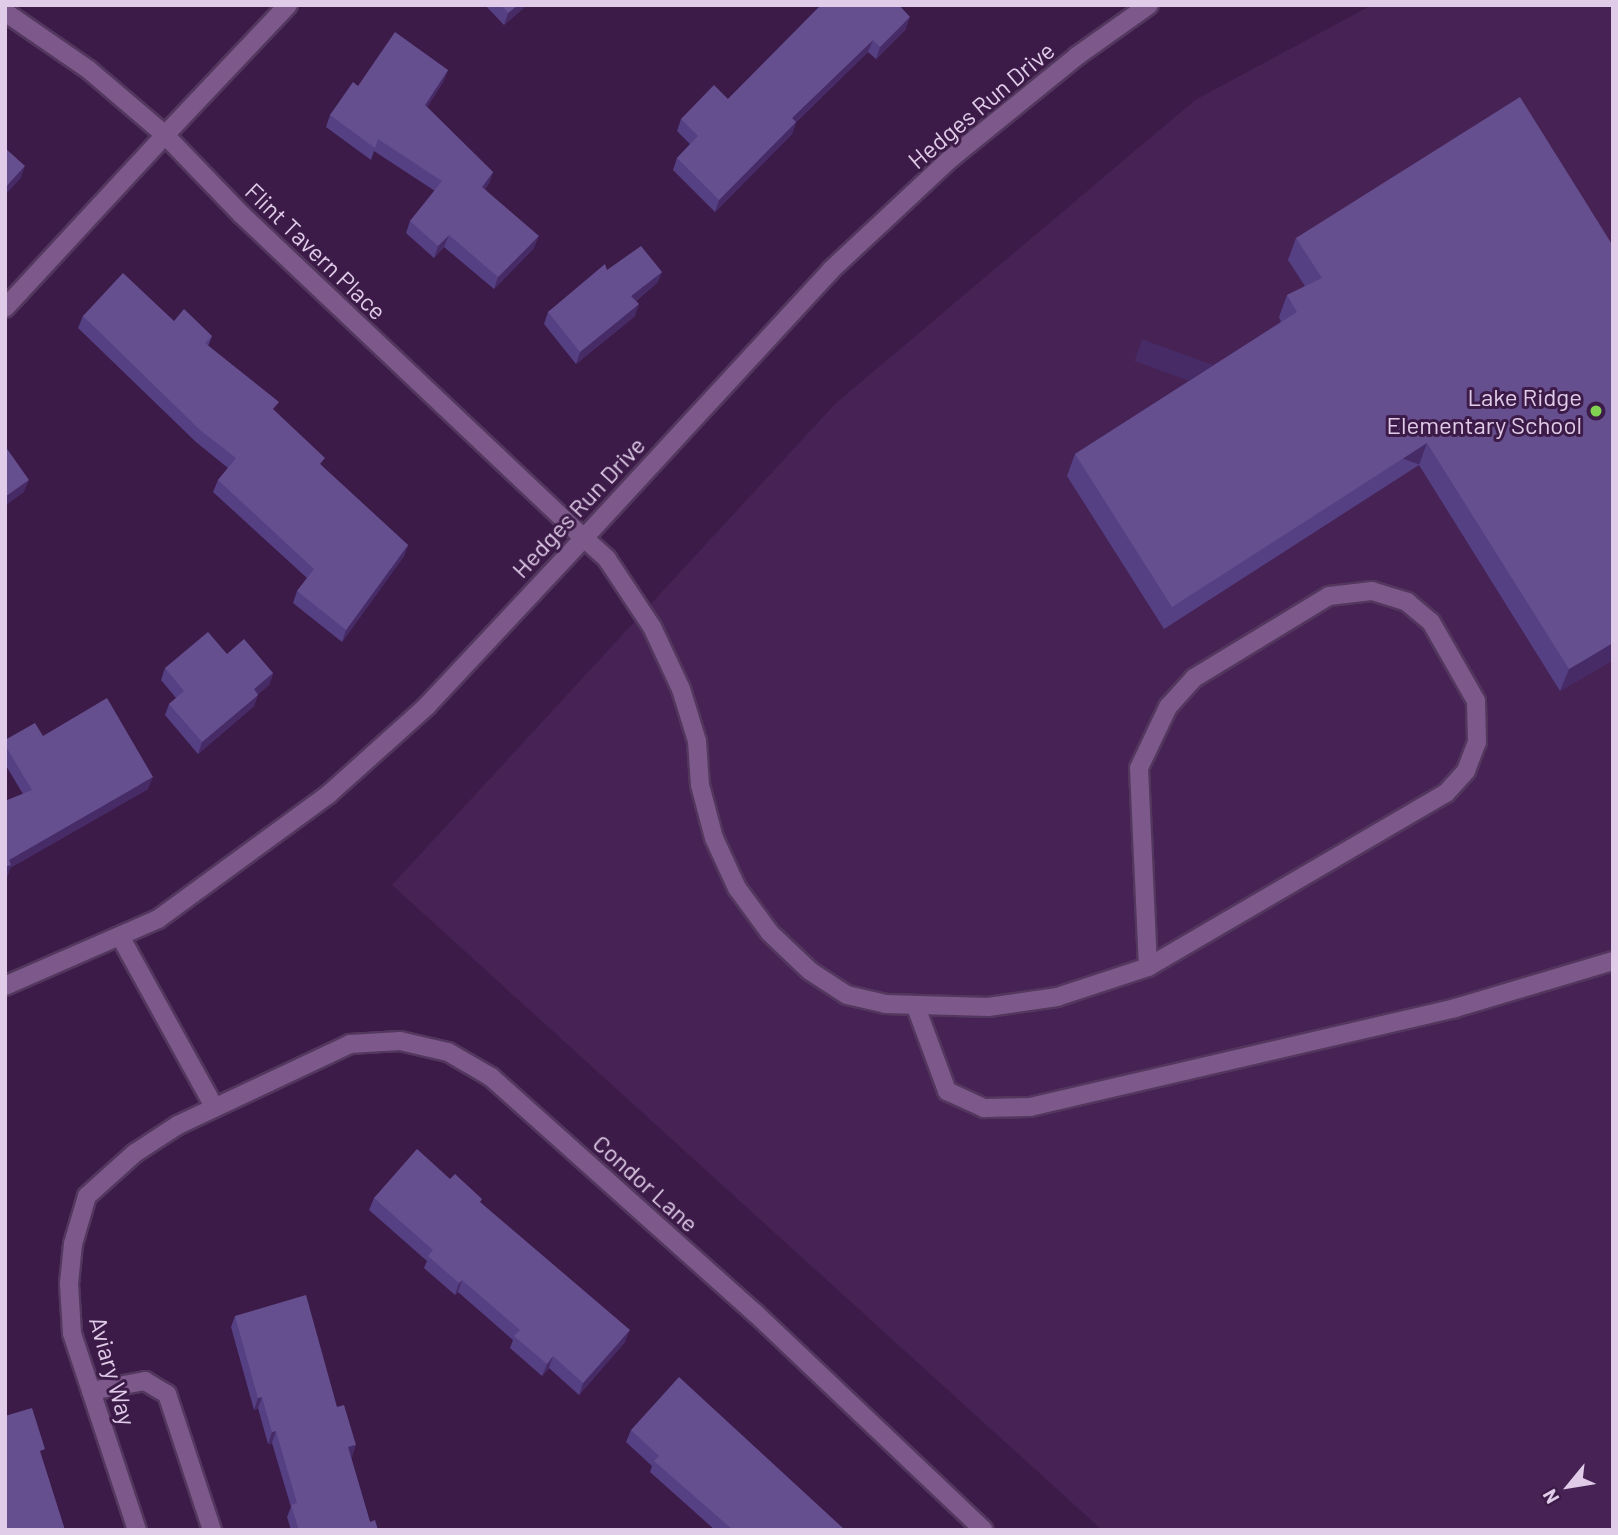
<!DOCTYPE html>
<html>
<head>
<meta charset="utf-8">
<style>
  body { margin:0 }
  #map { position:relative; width:1618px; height:1535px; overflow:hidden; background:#3c1b48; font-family:Barlow,sans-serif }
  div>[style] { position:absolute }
  .built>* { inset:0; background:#472255 }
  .roads { filter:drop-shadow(2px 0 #53375e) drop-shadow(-2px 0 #53375e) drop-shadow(0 2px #53375e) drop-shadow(0 -2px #53375e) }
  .service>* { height:18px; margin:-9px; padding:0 9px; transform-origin:9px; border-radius:9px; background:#7c598a }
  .minor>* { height:18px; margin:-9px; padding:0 9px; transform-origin:9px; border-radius:9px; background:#7c598a }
  .tertiary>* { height:18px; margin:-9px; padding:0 9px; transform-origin:9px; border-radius:9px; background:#7c598a }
  .wall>* { inset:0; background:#564084 }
  .shaded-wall>* { inset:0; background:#462b67; transform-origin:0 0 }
  .building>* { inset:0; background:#654f8e }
  .dots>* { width:19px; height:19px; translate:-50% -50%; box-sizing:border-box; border:4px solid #3c1b48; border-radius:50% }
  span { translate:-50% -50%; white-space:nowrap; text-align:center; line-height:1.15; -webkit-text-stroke:6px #3c1b48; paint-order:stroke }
  .street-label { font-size:24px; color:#e0cce8 }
  .poi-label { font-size:24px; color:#e0cce8 }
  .right { translate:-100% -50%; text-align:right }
  .frame { position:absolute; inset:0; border:7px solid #e0cce8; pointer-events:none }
  .north { position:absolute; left:1534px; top:1451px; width:70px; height:70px; -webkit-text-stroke:5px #3c1b48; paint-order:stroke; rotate:240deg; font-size:19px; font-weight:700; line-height:28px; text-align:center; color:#e0cce8 }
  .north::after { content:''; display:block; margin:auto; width:24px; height:32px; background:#e0cce8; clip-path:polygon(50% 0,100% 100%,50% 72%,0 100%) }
</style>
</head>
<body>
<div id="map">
  <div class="built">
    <div style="clip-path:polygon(1372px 5px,1613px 5px,1613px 1530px,1102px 1530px,392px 885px,835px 404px,1195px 100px)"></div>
  </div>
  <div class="roads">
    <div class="service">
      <div style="left:5px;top:308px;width:236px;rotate:-47.2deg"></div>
      <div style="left:584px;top:538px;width:31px;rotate:42deg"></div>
      <div style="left:607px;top:559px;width:82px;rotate:56.5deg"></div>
      <div style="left:652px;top:627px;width:68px;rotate:64.9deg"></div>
      <div style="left:681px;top:689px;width:54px;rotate:72.9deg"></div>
      <div style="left:697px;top:741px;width:44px;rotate:86.1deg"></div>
      <div style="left:700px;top:785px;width:55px;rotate:75.2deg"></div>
      <div style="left:714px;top:838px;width:55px;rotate:65.3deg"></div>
      <div style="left:737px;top:888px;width:56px;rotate:53.7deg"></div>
      <div style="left:770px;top:933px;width:55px;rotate:43.5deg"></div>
      <div style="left:810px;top:971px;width:44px;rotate:33deg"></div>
      <div style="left:847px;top:995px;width:39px;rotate:13deg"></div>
      <div style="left:885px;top:1004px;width:103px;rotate:1.7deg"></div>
      <div style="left:988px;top:1007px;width:70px;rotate:-8.2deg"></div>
      <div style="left:1057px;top:997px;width:96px;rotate:-18.2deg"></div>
      <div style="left:1372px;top:591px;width:37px;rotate:17deg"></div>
      <div style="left:1407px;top:602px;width:31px;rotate:40deg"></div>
      <div style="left:1431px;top:622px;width:91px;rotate:60.3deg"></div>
      <div style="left:1476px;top:701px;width:41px;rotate:88.6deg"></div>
      <div style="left:1477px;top:742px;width:31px;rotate:111deg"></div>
      <div style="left:1466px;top:771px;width:30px;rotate:132deg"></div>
      <div style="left:1446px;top:793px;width:345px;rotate:149.7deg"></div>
      <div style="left:1148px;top:967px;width:199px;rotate:-92.6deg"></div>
      <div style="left:1139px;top:768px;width:68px;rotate:-64.6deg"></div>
      <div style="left:1168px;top:707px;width:39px;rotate:-48deg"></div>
      <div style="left:1194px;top:678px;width:158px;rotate:-31.3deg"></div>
      <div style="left:1329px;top:596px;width:43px;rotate:-6.6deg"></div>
      <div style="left:916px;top:1007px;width:90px;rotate:69.7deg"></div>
      <div style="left:947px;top:1091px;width:41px;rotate:24.7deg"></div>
      <div style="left:984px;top:1108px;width:46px;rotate:-1.2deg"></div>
      <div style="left:1030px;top:1107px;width:436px;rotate:-13.1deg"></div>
      <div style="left:1455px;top:1008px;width:165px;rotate:-16.6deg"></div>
      <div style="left:91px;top:1391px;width:55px;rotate:-10.5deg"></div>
      <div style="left:145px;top:1381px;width:26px;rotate:31deg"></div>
      <div style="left:167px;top:1394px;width:143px;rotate:71.7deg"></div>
    </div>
    <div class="minor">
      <div style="left:5px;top:12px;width:102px;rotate:34.6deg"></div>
      <div style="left:89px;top:70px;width:100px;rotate:40.5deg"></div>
      <div style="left:165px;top:135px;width:111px;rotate:46.1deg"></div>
      <div style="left:242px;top:215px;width:470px;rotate:43.4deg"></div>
      <div style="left:584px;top:538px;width:230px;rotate:133.1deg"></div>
      <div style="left:427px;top:706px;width:132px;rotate:138.1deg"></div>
      <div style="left:329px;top:794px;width:212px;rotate:143.8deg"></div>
      <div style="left:158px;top:919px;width:167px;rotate:156.4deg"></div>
      <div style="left:165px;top:135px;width:179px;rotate:-46.6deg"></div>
      <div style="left:121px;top:938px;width:194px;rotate:61.1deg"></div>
      <div style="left:137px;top:1530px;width:207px;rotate:-108.3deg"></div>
      <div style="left:72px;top:1333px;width:49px;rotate:-93.5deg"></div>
      <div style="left:69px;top:1284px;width:40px;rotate:-84.3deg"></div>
      <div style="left:73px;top:1244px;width:50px;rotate:-73.7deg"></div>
      <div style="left:87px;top:1196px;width:64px;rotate:-41.9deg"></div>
      <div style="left:135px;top:1153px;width:51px;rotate:-33.1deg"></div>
      <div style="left:178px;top:1125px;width:190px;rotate:-25.2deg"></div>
      <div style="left:350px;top:1044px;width:50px;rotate:-3.4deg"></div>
      <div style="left:400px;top:1041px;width:49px;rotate:12.9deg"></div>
      <div style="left:448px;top:1052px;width:50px;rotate:30.2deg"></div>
      <div style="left:491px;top:1077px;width:354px;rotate:41.8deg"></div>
      <div style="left:755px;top:1313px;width:315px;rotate:43.5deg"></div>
    </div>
    <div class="tertiary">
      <div style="left:584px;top:538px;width:364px;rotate:-47.3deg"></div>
      <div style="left:831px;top:270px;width:163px;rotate:-43deg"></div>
      <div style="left:950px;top:159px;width:164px;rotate:-39deg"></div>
      <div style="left:1077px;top:56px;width:88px;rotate:-35.3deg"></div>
    </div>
  </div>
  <div class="wall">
    <div style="clip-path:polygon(485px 5px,527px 5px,504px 25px)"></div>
    <div style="clip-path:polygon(821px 5px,901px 5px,900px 6px,906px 29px,876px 59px,868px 52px,796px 122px,792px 134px,715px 212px,673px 170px,677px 158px,690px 144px,677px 131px,681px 119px,728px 99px)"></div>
    <div style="clip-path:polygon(448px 70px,443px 82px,427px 107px,493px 172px,489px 183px,485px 189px,534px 248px,494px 289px,444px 247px,434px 258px,406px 233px,410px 221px,435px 191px,374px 151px,371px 160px,326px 127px,330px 115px,358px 86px)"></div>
    <div style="clip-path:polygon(1296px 238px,1613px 660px,1560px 691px,1419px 465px,1164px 629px,1067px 476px,1075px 454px,1281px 322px,1279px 317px,1287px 295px,1305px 286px,1288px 260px)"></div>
    <div style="clip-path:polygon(607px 270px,662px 272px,657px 283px,636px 301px,635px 316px,576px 364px,544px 324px,548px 312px)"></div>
    <div style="clip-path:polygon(83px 316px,174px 321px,212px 336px,208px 346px,275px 412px,322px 466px,408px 545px,404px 556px,342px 642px,293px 603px,297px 591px,307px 578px,213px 492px,218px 480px,228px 468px,196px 442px,78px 328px)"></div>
    <div style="clip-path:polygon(227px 654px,273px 673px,269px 685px,258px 694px,254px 706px,198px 754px,165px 715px,169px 704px,176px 698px,161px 680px,165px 668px)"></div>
    <div style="clip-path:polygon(43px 736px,148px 789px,10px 868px,7px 877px,5px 877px,5px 801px,23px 794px,5px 764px,5px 740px)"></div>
    <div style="clip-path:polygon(450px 1179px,481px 1203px,625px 1342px,579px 1395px,549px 1368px,542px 1376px,510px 1348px,513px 1340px,458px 1292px,455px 1295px,424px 1268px,427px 1261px,369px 1210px,374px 1198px)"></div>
    <div style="clip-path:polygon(235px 1316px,337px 1407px,352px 1457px,351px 1457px,370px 1522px,378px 1530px,291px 1530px,287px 1517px,291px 1507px,272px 1443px,268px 1444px,258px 1408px,254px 1410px,231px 1327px)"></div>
    <div style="clip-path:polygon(631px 1430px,845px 1530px,715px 1530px,650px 1472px,652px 1466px,626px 1442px)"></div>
  </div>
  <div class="shaded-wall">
    <div style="clip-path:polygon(518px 5px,527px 5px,504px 25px,508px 13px)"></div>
    <div style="clip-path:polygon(910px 17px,906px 29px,876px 59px,880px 47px)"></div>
    <div style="clip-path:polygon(873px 40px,868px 52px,787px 130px,792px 118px)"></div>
    <div style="clip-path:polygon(448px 70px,443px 82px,421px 117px,425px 105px)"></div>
    <div style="clip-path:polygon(796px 122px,792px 134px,715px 212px,719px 200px)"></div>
    <div style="clip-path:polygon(25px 166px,21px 178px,5px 195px,5px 188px)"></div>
    <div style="clip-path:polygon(493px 172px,489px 183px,478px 199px,482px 187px)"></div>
    <div style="clip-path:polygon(449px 235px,444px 247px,434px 258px,438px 246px)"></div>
    <div style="clip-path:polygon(539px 236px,534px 248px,494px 289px,498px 277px)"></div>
    <div style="clip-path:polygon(662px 272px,657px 283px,627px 308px,631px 296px)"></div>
    <div style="clip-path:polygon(639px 304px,635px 316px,576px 364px,580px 352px)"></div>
    <div style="left:1427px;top:443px;width:23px;height:303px;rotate:110deg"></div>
    <div style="clip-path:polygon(29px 480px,24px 492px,5px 506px,5px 497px)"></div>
    <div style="clip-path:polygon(408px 545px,404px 556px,342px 642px,346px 630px)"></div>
    <div style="clip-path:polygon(1613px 643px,1613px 660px,1560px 691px,1569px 669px)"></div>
    <div style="clip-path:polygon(273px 673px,269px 685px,250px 700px,254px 689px)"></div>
    <div style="clip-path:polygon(258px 695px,254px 706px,198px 754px,202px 742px)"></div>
    <div style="clip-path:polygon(153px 777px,148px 789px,10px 868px,7px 877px,5px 877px,5px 867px,9px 860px)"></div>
    <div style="clip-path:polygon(462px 1280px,458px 1292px,455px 1295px,459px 1283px)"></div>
    <div style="clip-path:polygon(630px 1330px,625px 1342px,579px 1395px,583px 1383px)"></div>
    <div style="clip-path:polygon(553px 1356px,549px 1368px,542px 1376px,547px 1364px)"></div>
    <div style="clip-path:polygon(262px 1397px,258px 1408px,254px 1410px,258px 1398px)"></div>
    <div style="clip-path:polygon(276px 1431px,272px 1443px,268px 1444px,272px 1432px)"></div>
    <div style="clip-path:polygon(356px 1445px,352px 1457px,343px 1459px,348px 1447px)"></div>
  </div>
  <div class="building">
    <div style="clip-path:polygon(501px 5px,518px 5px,508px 13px)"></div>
    <div style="clip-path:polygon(821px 5px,899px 5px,910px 17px,880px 47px,873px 40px,792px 118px,796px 122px,719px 200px,677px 158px,698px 136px,681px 119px,714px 85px,728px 99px)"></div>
    <div style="clip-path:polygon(395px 32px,448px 70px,425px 105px,493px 172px,482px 187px,539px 236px,498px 277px,449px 235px,438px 246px,410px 221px,442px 181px,378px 139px,375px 148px,330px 115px,353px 82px,358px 86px)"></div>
    <div style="clip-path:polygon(1520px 97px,1613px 246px,1613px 643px,1569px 669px,1427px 443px,1172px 607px,1075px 454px,1297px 312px,1287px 295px,1322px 278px,1296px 238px)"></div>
    <div style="clip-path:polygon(5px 148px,25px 166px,5px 188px)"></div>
    <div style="clip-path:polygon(641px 246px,662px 272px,631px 296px,639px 304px,580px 352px,548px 312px,605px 264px,607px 270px)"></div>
    <div style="clip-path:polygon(123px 273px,174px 321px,184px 309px,212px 336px,205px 343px,279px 402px,273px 409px,325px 458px,320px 464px,408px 545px,346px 630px,297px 591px,314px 569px,218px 480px,236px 458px,200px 430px,83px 316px)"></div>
    <div style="clip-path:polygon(5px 446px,29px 480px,5px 497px)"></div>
    <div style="clip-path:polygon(208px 632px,227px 654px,244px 639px,273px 673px,254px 689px,258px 695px,202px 742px,169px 704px,184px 691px,165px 668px)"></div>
    <div style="clip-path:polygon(107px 698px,153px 777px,9px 860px,11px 865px,5px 867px,5px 801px,32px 790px,5px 745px,5px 740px,35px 723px,43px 736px)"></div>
    <div style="clip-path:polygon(417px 1149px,450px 1179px,455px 1174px,482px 1199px,480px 1202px,630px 1330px,583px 1383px,553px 1356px,547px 1364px,514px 1336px,520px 1330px,462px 1280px,459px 1283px,428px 1256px,433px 1250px,374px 1198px)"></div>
    <div style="clip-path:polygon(306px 1295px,337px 1407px,344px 1405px,356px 1445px,348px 1447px,370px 1522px,375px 1520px,378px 1530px,299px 1530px,291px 1505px,297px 1503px,276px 1431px,272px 1432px,262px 1397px,258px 1398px,235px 1316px)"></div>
    <div style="clip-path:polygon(679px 1377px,845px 1530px,733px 1530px,654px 1461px,659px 1456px,631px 1430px)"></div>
    <div style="clip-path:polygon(32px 1408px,45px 1449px,40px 1451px,65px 1530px,5px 1530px,5px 1416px)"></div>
  </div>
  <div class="dots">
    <div style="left:1596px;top:411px;background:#80d051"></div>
  </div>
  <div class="street-label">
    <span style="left:981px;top:105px;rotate:-40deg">Hedges Run Drive</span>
    <span style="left:316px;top:251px;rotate:44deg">Flint Tavern Place</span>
    <span style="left:578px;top:507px;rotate:-47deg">Hedges Run Drive</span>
    <span style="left:646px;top:1183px;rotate:42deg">Condor Lane</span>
    <span style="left:113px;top:1371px;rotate:74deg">Aviary Way</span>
  </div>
  <div class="poi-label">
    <span class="right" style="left:1582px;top:411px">Lake Ridge<br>Elementary School</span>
  </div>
  <div class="frame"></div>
  <div class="north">N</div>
</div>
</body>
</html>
